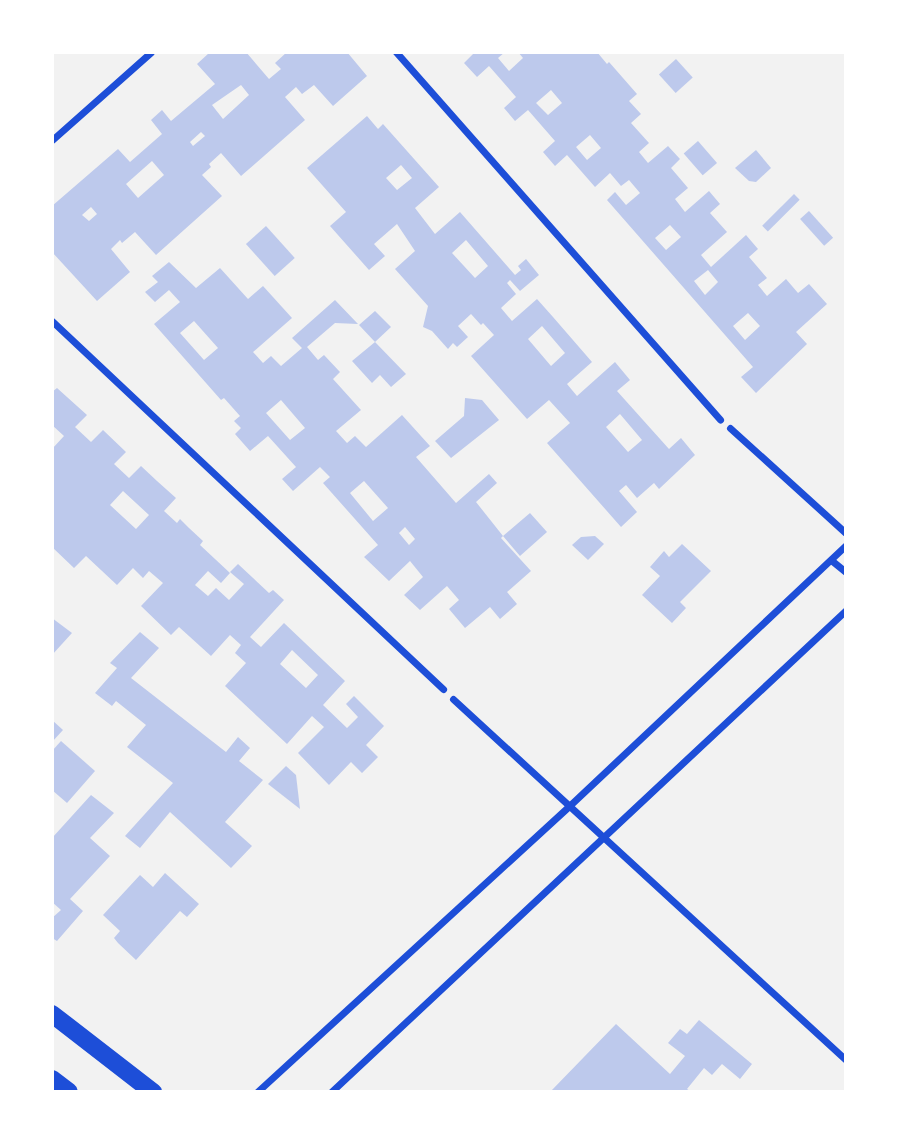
<!DOCTYPE html>
<html>
<head>
<meta charset="utf-8">
<style>
  body { margin:0 }
  #map { position:relative; width:898px; height:1144px; overflow:hidden; background:#f2f2f2; font-family:"PT Serif",serif }
  div>[style] { position:absolute }
  .building>* { inset:0; background:#bdc9ec; transform-origin:0 0 }
  .minor>* { height:7px; margin:-3.5px; padding:0 3.5px; transform-origin:3.5px; border-radius:3.5px; background:#1d4ed8 }
  .primary>* { height:18px; margin:-9px; padding:0 9px; transform-origin:9px; border-radius:9px; background:#1d4ed8 }
  span { translate:-50% -50%; white-space:nowrap; text-align:center; line-height:1.15; -webkit-text-stroke:7px #fff; paint-order:stroke }
  .frame { position:absolute; inset:0; border:54px solid #fff; pointer-events:none }
</style>
</head>
<body>
<div id="map">
  <div class="building">
    <div style="clip-path:polygon(evenodd,246px 52px,269px 79px,281px 69px,275px 63px,287px 52px,347px 52px,367px 76px,333px 106px,314px 85px,302px 94px,296px 87px,285px 97px,305px 120px,241px 176px,221px 153px,209px 164px,211px 167px,202px 175px,222px 196px,156px 255px,135px 232px,122px 243px,120px 240px,111px 249px,130px 272px,97px 301px,52px 252px,52px 206px,118px 149px,130px 162px,162px 134px,151px 120px,162px 110px,171px 121px,215px 84px,197px 64px,209px 53px,246px 52px,241px 85px,249px 95px,223px 119px,212px 105px,241px 85px,246px 52px,201px 132px,205px 136px,193px 146px,190px 142px,201px 132px,246px 52px,152px 161px,164px 175px,138px 198px,126px 184px,152px 161px,246px 52px,91px 207px,97px 214px,89px 221px,82px 215px,91px 207px)"></div>
    <div style="clip-path:polygon(evenodd,475px 52px,505px 52px,498px 58px,509px 71px,523px 58px,518px 52px,597px 52px,607px 64px,609px 62px,637px 94px,629px 101px,641px 114px,631px 123px,649px 143px,639px 152px,648px 163px,668px 146px,680px 159px,671px 168px,688px 188px,675px 199px,685px 212px,709px 191px,720px 204px,710px 213px,727px 232px,701px 255px,711px 267px,746px 235px,758px 249px,749px 257px,767px 278px,758px 285px,767px 296px,786px 279px,798px 293px,809px 284px,827px 304px,796px 332px,807px 344px,756px 393px,741px 377px,753px 367px,607px 200px,615px 192px,626px 205px,640px 193px,629px 180px,621px 186px,610px 173px,595px 187px,567px 155px,555px 166px,543px 152px,555px 141px,528px 110px,515px 121px,504px 108px,516px 97px,489px 66px,477px 77px,464px 63px,475px 52px,551px 90px,562px 103px,548px 115px,536px 103px,551px 90px,475px 52px,590px 135px,601px 148px,587px 160px,576px 147px,590px 135px,475px 52px,670px 225px,681px 237px,666px 250px,655px 238px,670px 225px,475px 52px,708px 270px,718px 282px,705px 295px,694px 281px,708px 270px,475px 52px,748px 313px,760px 326px,745px 340px,733px 326px,748px 313px)"></div>
    <div style="left:676px;top:59px;width:25px;height:23px;rotate:48deg"></div>
    <div style="clip-path:polygon(evenodd,367px 116px,378px 129px,383px 124px,439px 187px,415px 208px,435px 234px,460px 212px,515px 275px,521px 270px,518px 266px,526px 259px,539px 275px,520px 291px,510px 280px,507px 283px,516px 294px,501px 308px,512px 321px,537px 299px,553px 317px,592px 362px,567px 384px,577px 396px,615px 362px,630px 380px,617px 391px,669px 449px,681px 438px,695px 455px,659px 489px,654px 483px,637px 498px,626px 485px,619px 491px,637px 512px,621px 527px,547px 443px,570px 423px,549px 400px,527px 419px,471px 356px,494px 335px,483px 323px,481px 325px,471px 314px,458px 326px,468px 337px,457px 347px,453px 343px,448px 349px,432px 331px,423px 327px,428px 306px,395px 269px,415px 251px,397px 224px,374px 244px,385px 256px,369px 270px,330px 226px,346px 212px,307px 168px,367px 116px,401px 165px,412px 178px,397px 190px,386px 178px,401px 165px,367px 116px,466px 240px,488px 266px,475px 278px,452px 253px,466px 240px,367px 116px,542px 326px,565px 353px,551px 366px,528px 339px,542px 326px,367px 116px,620px 414px,642px 440px,628px 452px,606px 427px,620px 414px)"></div>
    <div style="left:698px;top:141px;width:29px;height:19px;rotate:49deg"></div>
    <div style="clip-path:polygon(756px 150px,771px 168px,756px 182px,749px 181px,735px 168px)"></div>
    <div style="left:794px;top:194px;width:8px;height:45px;rotate:45deg"></div>
    <div style="left:809px;top:211px;width:36px;height:12px;rotate:48deg"></div>
    <div style="left:266px;top:226px;width:43px;height:27px;rotate:48deg"></div>
    <div style="clip-path:polygon(evenodd,169px 262px,196px 288px,220px 268px,248px 299px,263px 286px,292px 318px,253px 352px,263px 363px,271px 356px,281px 366px,302px 348px,292px 338px,335px 300px,358px 324px,335px 323px,307px 347px,318px 360px,324px 355px,340px 372px,333px 379px,361px 410px,336px 431px,347px 443px,355px 436px,366px 447px,402px 415px,430px 446px,416px 457px,456px 503px,489px 474px,497px 483px,476px 502px,503px 536px,530px 513px,547px 532px,520px 556px,503px 536px,501px 538px,531px 571px,507px 592px,517px 604px,500px 619px,490px 607px,465px 628px,449px 609px,459px 600px,447px 586px,420px 610px,404px 595px,423px 577px,410px 561px,389px 581px,364px 557px,378px 545px,323px 483px,330px 477px,320px 467px,293px 491px,282px 479px,296px 467px,268px 436px,250px 451px,235px 434px,241px 428px,234px 421px,240px 416px,224px 398px,221px 400px,154px 324px,180px 302px,169px 290px,155px 302px,145px 292px,158px 282px,152px 276px,169px 262px,194px 321px,218px 348px,204px 360px,180px 333px,194px 321px,169px 262px,281px 400px,305px 428px,290px 440px,266px 413px,281px 400px,169px 262px,364px 481px,388px 508px,373px 521px,350px 493px,364px 481px,169px 262px,405px 527px,415px 539px,409px 545px,399px 533px,405px 527px)"></div>
    <div style="clip-path:polygon(375px 311px,391px 327px,375px 342px,406px 374px,391px 387px,380px 375px,372px 383px,352px 361px,375px 342px,359px 325px)"></div>
    <div style="clip-path:polygon(evenodd,57px 388px,87px 415px,75px 427px,91px 442px,103px 430px,126px 452px,114px 464px,129px 478px,141px 466px,157px 481px,176px 498px,164px 511px,177px 523px,180px 519px,189px 528px,203px 541px,200px 545px,230px 573px,221px 583px,208px 571px,195px 585px,208px 596px,216px 588px,229px 600px,244px 584px,230px 572px,238px 564px,269px 593px,273px 590px,284px 600px,250px 637px,261px 647px,284px 623px,345px 681px,323px 705px,347px 728px,358px 717px,346px 704px,354px 696px,384px 726px,366px 745px,378px 757px,362px 773px,351px 762px,329px 785px,298px 753px,324px 727px,312px 716px,287px 744px,225px 686px,246px 663px,235px 653px,241px 645px,230px 635px,211px 656px,179px 627px,171px 635px,141px 606px,163px 583px,149px 571px,143px 578px,133px 568px,117px 585px,86px 556px,74px 568px,52px 547px,52px 449px,64px 436px,52px 425px,52px 392px,57px 388px,123px 491px,149px 515px,136px 529px,110px 505px,123px 491px,57px 388px,292px 650px,318px 675px,306px 688px,280px 664px,292px 650px)"></div>
    <div style="clip-path:polygon(465px 398px,482px 400px,499px 420px,451px 458px,435px 441px,464px 416px)"></div>
    <div style="clip-path:polygon(595px 536px,604px 544px,588px 560px,572px 545px,581px 537px)"></div>
    <div style="clip-path:polygon(682px 544px,711px 571px,680px 602px,686px 608px,672px 623px,642px 595px,660px 576px,650px 567px,664px 551px,669px 557px)"></div>
    <div style="clip-path:polygon(52px 618px,72px 633px,52px 655px)"></div>
    <div style="clip-path:polygon(140px 632px,159px 648px,131px 678px,226px 752px,238px 737px,250px 748px,239px 761px,263px 780px,225px 822px,252px 846px,231px 868px,170px 812px,140px 848px,125px 836px,173px 783px,127px 747px,146px 725px,116px 701px,112px 706px,95px 693px,117px 668px,110px 663px)"></div>
    <div style="clip-path:polygon(52px 720px,63px 730px,52px 742px)"></div>
    <div style="clip-path:polygon(61px 741px,95px 771px,67px 803px,52px 790px,52px 751px)"></div>
    <div style="clip-path:polygon(286px 766px,296px 775px,300px 809px,268px 784px)"></div>
    <div style="clip-path:polygon(91px 795px,114px 813px,90px 838px,110px 856px,70px 899px,83px 911px,57px 941px,52px 938px,52px 918px,61px 910px,52px 902px,52px 838px)"></div>
    <div style="clip-path:polygon(165px 873px,199px 904px,187px 917px,180px 911px,136px 960px,118px 943px,114px 938px,120px 931px,103px 915px,140px 875px,153px 887px)"></div>
    <div style="clip-path:polygon(699px 1020px,752px 1064px,740px 1079px,722px 1064px,712px 1075px,704px 1068px,687px 1089px,690px 1091px,551px 1091px,616px 1024px,670px 1074px,685px 1056px,668px 1043px,680px 1029px,687px 1034px)"></div>
  </div>
  <div class="minor">
    <div style="left:396px;top:52px;width:490px;rotate:48.6deg"></div>
    <div style="left:52px;top:140px;width:132px;rotate:-41.6deg"></div>
    <div style="left:52px;top:321px;width:537px;rotate:43.26deg"></div>
    <div style="left:730px;top:428px;width:156px;rotate:42.2deg"></div>
    <div style="left:831px;top:560px;width:19px;rotate:39deg"></div>
    <div style="left:453px;top:699px;width:534px;rotate:42.57deg"></div>
    <div style="left:257px;top:1092px;width:422px;rotate:-42.5deg"></div>
    <div style="left:568px;top:807px;width:382px;rotate:-43.3deg"></div>
    <div style="left:331px;top:1092px;width:705px;rotate:-43.1deg"></div>
  </div>
  <div class="primary">
    <div style="left:52px;top:1014px;width:128px;rotate:37.7deg"></div>
    <div style="left:52px;top:1079px;width:21px;rotate:37deg"></div>
  </div>
  <div class="frame"></div>
</div>
</body>
</html>
